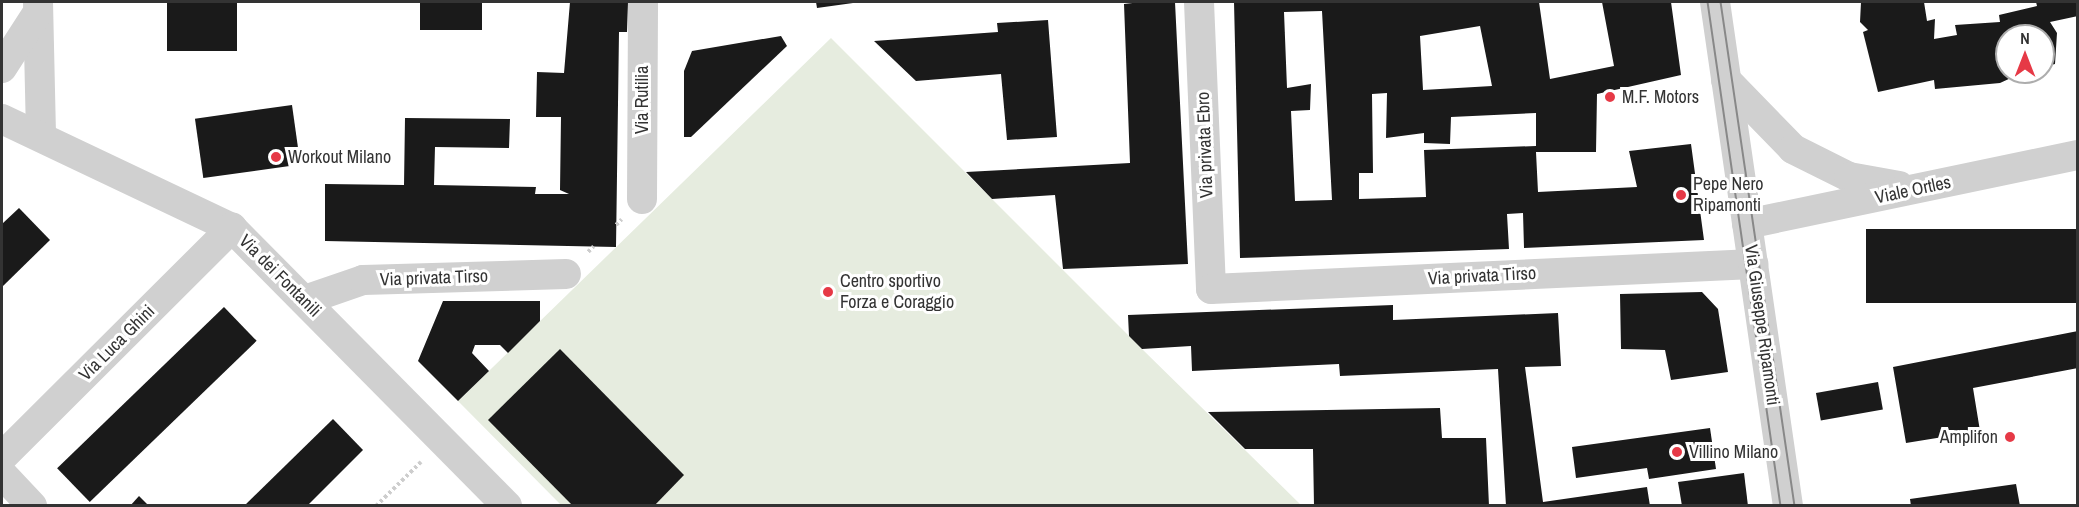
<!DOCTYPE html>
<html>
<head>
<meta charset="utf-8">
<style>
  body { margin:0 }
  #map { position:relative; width:2079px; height:507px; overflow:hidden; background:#fff; font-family:"Archivo Narrow",sans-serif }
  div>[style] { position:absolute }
  .green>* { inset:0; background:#e6ecdf }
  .building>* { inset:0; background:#1a1a1a; transform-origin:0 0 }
  .path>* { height:4px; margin-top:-2px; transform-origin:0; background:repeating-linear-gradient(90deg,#cdcdcd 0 3px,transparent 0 6px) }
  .minor>* { height:30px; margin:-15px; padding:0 15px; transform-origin:15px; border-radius:15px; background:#d0d0d0 }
  .tram>* { height:1.5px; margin:-0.75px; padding:0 0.75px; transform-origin:0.75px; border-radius:0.75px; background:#888 }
  .dots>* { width:16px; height:16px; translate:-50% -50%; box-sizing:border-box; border:3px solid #fff; border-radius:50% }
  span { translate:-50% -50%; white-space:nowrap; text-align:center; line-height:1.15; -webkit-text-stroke:6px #fff; paint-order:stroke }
  .poi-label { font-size:18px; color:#333 }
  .left { translate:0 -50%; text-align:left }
  .right { translate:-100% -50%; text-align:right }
  .street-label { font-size:18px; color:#333 }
  .frame { position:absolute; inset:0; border:3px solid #333; pointer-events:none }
  .north { position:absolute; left:1995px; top:24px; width:60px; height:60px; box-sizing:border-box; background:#fff; border:2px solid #adadad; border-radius:50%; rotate:0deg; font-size:16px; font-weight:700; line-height:24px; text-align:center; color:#333 }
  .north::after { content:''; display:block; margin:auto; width:21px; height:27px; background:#e63946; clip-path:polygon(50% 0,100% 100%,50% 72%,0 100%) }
</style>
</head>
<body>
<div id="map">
  <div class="green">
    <div style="clip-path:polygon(831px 38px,1142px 349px,1301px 505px,561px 505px,458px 401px)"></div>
  </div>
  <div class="building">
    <div style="left:167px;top:2px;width:70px;height:49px"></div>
    <div style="left:420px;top:2px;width:62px;height:28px"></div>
    <div style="clip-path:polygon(570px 2px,628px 2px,627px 32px,619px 32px,616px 247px,325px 241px,325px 184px,404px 185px,405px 118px,510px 119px,509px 148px,435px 147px,434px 185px,536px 187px,535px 194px,569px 194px,560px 190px,561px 117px,536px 117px,537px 72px,564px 73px)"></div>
    <div style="clip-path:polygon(816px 2px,853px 2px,853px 3px,817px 8px)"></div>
    <div style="clip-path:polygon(1141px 2px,1175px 2px,1188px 264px,1063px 269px,1055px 195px,992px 199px,966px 172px,1130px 163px,1124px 4px)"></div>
    <div style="clip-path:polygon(evenodd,1234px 2px,1539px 2px,1550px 79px,1614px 66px,1602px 2px,1671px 2px,1681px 75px,1597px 94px,1596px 152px,1536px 152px,1538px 192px,1637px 187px,1629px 151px,1691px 144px,1704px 240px,1524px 248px,1523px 213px,1507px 214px,1509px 249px,1240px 258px,1234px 2px,1322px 11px,1332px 200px,1295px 201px,1291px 111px,1310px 110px,1311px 84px,1287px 88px,1284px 12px,1322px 11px,1234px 2px,1480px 26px,1492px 86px,1423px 90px,1420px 36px,1480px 26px,1234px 2px,1387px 93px,1386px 138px,1424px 133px,1424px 143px,1450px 144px,1451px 117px,1536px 113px,1536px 146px,1424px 150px,1426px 197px,1359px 199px,1359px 173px,1373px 173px,1372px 94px,1387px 93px)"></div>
    <div style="clip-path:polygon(1861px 2px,1924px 2px,1927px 21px,1935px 19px,1934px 39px,1957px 35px,1955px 25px,2000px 22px,1999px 15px,2037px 6px,2036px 2px,2078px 2px,2078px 16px,2050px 22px,2057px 33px,2055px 64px,2043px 67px,2043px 36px,2007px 36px,2007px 72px,2024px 72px,2000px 83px,1935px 89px,1934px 80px,1878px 92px,1863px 32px,1868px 30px,1860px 22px)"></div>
    <div style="clip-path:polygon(1048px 20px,1057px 137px,1007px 140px,1001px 74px,916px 81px,874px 41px,998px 32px,997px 23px)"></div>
    <div style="clip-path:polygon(781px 36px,787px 46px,691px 137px,684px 137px,684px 71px,692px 51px)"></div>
    <div style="left:292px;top:105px;width:60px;height:98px;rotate:82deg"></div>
    <div style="clip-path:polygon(19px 208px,50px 240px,2px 287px,2px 224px)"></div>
    <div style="left:2078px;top:229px;width:74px;height:212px;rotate:90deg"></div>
    <div style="clip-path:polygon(1702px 292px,1718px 309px,1728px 372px,1671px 380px,1665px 350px,1621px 349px,1620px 294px)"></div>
    <div style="clip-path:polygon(443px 301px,540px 301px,540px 321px,508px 353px,500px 345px,475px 345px,472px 353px,489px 371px,458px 401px,418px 361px)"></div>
    <div style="clip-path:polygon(1393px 305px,1393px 320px,1558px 313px,1561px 366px,1525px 367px,1543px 502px,1647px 487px,1650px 506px,1506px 506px,1498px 369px,1340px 376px,1339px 364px,1192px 371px,1191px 346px,1142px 349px,1129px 336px,1128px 315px)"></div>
    <div style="left:224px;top:307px;width:47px;height:232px;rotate:46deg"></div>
    <div style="clip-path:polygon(2078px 331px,2078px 368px,1973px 388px,1980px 431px,1906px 443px,1893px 367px)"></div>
    <div style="clip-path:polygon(560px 349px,684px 475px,654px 506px,573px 506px,488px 420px)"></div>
    <div style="left:1878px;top:382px;width:28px;height:63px;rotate:80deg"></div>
    <div style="clip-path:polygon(1440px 408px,1442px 438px,1486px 438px,1489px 506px,1314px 506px,1313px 449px,1245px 449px,1208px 412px)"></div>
    <div style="clip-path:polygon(333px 419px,363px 450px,307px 506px,244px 506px)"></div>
    <div style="clip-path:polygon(1710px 428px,1716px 469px,1649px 479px,1647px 468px,1576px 478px,1572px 447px)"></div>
    <div style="clip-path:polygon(1744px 473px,1748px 506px,1682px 506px,1678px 482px)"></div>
    <div style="clip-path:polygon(2016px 484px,2020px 506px,1911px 506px,1910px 499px)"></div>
    <div style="clip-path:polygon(139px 496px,149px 506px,130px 506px)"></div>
  </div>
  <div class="path">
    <div style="left:616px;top:225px;width:8px;rotate:-45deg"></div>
    <div style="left:588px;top:252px;width:8px;rotate:-45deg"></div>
    <div style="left:376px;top:506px;width:63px;rotate:-44.4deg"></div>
  </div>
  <div class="minor">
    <div style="left:38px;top:2px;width:134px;rotate:88.7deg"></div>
    <div style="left:1199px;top:2px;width:287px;rotate:87.6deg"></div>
    <div style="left:1211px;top:289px;width:543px;rotate:-2.64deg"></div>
    <div style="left:1715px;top:2px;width:509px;rotate:81.76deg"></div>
    <div style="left:2px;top:68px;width:63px;rotate:-57.3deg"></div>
    <div style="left:1726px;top:80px;width:96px;rotate:45.8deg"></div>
    <div style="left:1793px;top:149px;width:63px;rotate:26.6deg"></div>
    <div style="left:1849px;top:177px;width:51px;rotate:10.2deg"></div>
    <div style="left:2px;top:119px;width:255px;rotate:25.4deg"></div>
    <div style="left:232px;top:228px;width:391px;rotate:45.3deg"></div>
    <div style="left:642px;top:199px;width:197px;rotate:-89.7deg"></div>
    <div style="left:1747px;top:224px;width:338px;rotate:-11.8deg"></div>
    <div style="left:305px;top:300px;width:61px;rotate:-19deg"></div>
    <div style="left:363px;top:280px;width:203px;rotate:-1.7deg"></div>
    <div style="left:2px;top:457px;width:325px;rotate:-44.9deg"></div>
    <div style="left:2px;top:474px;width:44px;rotate:46.8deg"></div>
  </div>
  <div class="tram">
    <div style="left:1708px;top:2px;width:509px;rotate:81.76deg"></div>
    <div style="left:1721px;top:2px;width:509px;rotate:81.65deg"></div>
  </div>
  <div class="dots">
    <div style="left:1610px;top:97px;background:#e63946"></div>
    <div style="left:276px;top:157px;background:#e63946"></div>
    <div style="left:1681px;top:195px;background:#e63946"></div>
    <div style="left:828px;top:292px;background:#e63946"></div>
    <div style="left:2010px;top:437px;background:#e63946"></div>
    <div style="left:1677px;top:452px;background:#e63946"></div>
  </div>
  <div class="poi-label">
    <span class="left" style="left:1622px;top:97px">M.F. Motors</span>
    <span class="left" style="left:288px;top:157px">Workout Milano</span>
    <span class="left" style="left:1693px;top:195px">Pepe Nero<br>Ripamonti</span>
    <span class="left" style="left:840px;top:292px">Centro sportivo<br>Forza e Coraggio</span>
    <span class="right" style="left:1998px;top:437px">Amplifon</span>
    <span class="left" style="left:1689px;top:452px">Villino Milano</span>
  </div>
  <div class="street-label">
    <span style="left:642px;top:100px;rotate:-90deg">Via Rutilia</span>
    <span style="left:1205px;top:145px;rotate:-92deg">Via privata Ebro</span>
    <span style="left:1913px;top:190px;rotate:-12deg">Viale Ortles</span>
    <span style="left:280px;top:276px;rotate:45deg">Via dei Fontanili</span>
    <span style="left:1482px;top:276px;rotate:-3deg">Via privata Tirso</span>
    <span style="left:434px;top:278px;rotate:-2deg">Via privata Tirso</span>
    <span style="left:1762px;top:325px;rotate:82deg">Via Giuseppe Ripamonti</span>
    <span style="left:117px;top:343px;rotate:-45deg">Via Luca Ghini</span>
  </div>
  <div class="frame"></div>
  <div class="north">N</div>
</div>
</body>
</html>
